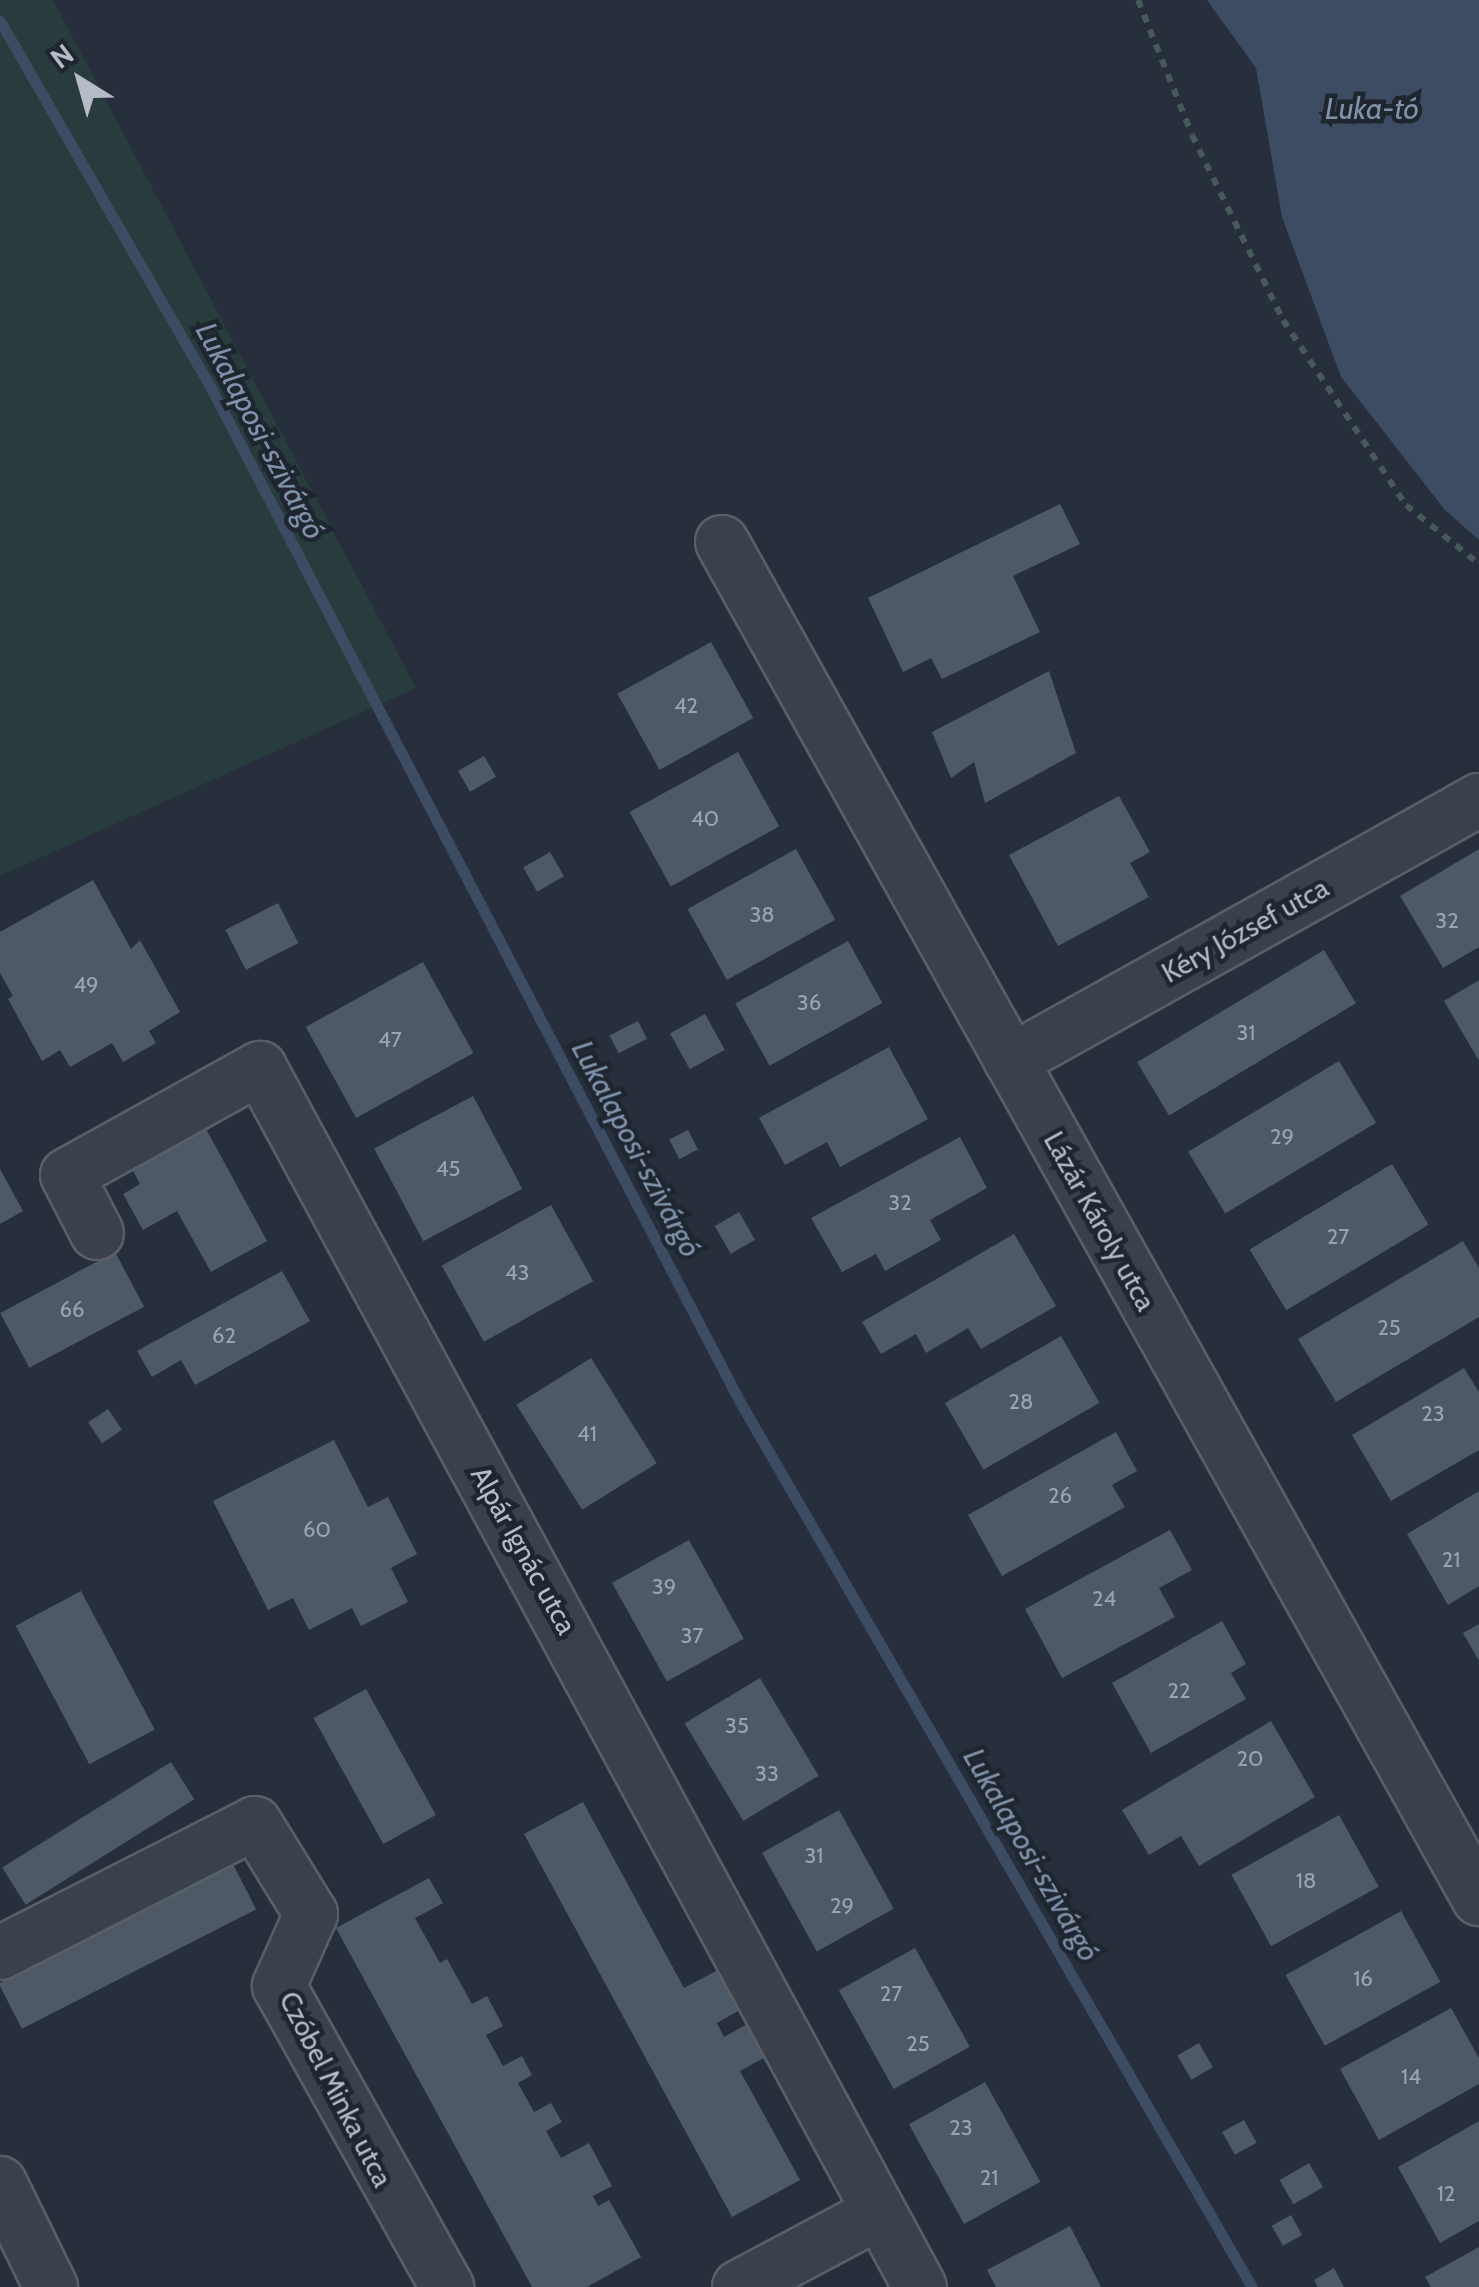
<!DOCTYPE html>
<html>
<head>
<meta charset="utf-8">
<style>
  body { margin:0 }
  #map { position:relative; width:1479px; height:2287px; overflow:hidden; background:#262f3b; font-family:Cabin,sans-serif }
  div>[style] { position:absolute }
  .green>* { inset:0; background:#293c3d }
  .water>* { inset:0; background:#3d4c62 }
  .stream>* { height:11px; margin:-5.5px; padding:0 5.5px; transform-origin:5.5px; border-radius:5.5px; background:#3d4c62 }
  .building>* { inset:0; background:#4e5967; transform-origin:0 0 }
  .path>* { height:6px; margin-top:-3px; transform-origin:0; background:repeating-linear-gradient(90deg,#48595b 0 8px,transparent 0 16px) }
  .roads { filter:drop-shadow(2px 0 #585f69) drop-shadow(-2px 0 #585f69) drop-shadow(0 2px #585f69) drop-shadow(0 -2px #585f69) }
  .minor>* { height:52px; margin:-26px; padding:0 26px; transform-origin:26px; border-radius:26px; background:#3a414b }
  span { translate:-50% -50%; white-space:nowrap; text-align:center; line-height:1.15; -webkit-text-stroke:9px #1f2630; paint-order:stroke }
  .number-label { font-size:22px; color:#9ba3af }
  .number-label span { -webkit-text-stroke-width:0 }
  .street-label { font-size:28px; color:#b5bcc7 }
  .water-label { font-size:30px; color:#8092ab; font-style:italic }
  .north { position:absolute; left:30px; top:30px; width:100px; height:100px; -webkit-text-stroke:8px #1f2630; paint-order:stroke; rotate:323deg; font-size:28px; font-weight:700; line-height:40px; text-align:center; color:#b5bcc7 }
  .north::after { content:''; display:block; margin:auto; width:35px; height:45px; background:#b5bcc7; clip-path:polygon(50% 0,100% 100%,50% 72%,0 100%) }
</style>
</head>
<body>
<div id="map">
  <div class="green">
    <div style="clip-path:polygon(0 0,53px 0,416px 688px,0 876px)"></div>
  </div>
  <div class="water">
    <div style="clip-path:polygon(1207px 0,1479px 0,1479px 540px,1445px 510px,1341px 377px,1282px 217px,1256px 68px)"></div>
  </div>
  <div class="stream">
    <div style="left:0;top:21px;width:423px;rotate:60.1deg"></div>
    <div style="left:211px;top:388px;width:1144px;rotate:62.45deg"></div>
    <div style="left:740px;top:1402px;width:1022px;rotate:59.95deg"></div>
  </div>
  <div class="building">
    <div style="clip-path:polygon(1060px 504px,1080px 544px,1013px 576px,1040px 632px,942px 679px,931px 658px,903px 672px,868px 598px)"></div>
    <div style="left:711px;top:642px;width:87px;height:107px;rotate:61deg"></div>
    <div style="clip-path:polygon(1049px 671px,1076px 753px,985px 803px,974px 762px,951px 778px,932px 732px)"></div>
    <div style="left:738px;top:752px;width:85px;height:124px;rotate:61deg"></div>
    <div style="left:484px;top:756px;width:24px;height:30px;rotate:60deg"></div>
    <div style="clip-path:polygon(1119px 796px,1150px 852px,1130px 863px,1149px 897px,1058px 946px,1009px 855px)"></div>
    <div style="left:796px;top:849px;width:81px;height:124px;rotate:61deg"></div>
    <div style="clip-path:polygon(1479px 849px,1479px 947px,1443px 968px,1400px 896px)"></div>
    <div style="left:550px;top:852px;width:28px;height:31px;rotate:60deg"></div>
    <div style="clip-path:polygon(93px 880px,131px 949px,140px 940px,180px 1012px,149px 1031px,156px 1043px,123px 1062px,112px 1043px,70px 1067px,60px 1050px,42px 1061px,8px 999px,13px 996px,0 973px,0 932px)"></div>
    <div style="left:278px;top:903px;width:45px;height:59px;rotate:63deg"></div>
    <div style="left:848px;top:941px;width:71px;height:129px;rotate:61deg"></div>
    <div style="left:1324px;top:950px;width:62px;height:218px;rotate:59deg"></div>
    <div style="left:423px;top:962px;width:104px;height:134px;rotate:61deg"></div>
    <div style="clip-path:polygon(1479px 980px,1479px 1061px,1444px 1001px)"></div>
    <div style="left:705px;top:1014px;width:41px;height:40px;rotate:61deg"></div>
    <div style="left:638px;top:1021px;width:20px;height:32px;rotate:63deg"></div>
    <div style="clip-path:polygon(889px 1047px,928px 1119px,840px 1167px,827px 1142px,785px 1165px,759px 1118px)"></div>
    <div style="left:1339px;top:1061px;width:72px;height:176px;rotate:59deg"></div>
    <div style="left:473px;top:1096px;width:105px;height:112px;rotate:62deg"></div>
    <div style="clip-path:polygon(204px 1125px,267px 1241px,211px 1272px,177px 1211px,143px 1230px,123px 1194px,140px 1184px,130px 1165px)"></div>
    <div style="left:688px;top:1130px;width:22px;height:21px;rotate:63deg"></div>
    <div style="clip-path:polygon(960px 1137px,987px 1188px,930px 1220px,941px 1240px,885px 1271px,876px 1254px,842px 1272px,811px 1218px)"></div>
    <div style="left:1392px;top:1164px;width:71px;height:166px;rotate:59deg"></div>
    <div style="clip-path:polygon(0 1169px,23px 1211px,0 1224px)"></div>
    <div style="left:551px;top:1205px;width:87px;height:125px;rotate:61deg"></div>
    <div style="left:739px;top:1212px;width:32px;height:28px;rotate:60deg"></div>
    <div style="clip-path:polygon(1014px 1234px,1056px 1306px,981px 1349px,968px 1328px,926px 1353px,916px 1334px,881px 1354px,862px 1322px)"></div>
    <div style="clip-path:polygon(1463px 1241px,1479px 1268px,1479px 1317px,1336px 1402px,1298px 1339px)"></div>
    <div style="left:115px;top:1252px;width:62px;height:130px;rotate:62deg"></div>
    <div style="clip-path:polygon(282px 1271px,310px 1321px,195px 1385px,181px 1360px,152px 1377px,137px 1351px)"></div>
    <div style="left:1061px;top:1336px;width:77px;height:134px;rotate:60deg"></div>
    <div style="left:591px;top:1358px;width:124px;height:88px;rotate:58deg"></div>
    <div style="clip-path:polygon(1464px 1368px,1479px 1392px,1479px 1450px,1391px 1501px,1352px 1435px)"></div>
    <div style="left:108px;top:1409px;width:25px;height:24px;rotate:56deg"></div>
    <div style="clip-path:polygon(1116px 1432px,1137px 1471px,1112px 1485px,1125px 1507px,1002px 1576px,968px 1515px)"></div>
    <div style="clip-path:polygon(334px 1440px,368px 1507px,388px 1497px,417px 1554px,391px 1568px,408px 1602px,361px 1626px,352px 1608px,309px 1630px,293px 1598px,268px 1610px,213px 1501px)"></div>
    <div style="clip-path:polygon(1479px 1491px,1479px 1586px,1448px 1605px,1407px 1534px)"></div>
    <div style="clip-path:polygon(1170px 1530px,1192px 1570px,1159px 1588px,1175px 1617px,1062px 1678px,1025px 1609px)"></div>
    <div style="left:689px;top:1540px;width:113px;height:88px;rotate:61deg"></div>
    <div style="left:81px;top:1591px;width:157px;height:74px;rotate:62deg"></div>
    <div style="clip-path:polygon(1222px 1621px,1246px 1664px,1231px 1673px,1246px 1699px,1151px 1753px,1112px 1683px)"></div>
    <div style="clip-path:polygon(1479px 1624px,1479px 1661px,1463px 1633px)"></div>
    <div style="left:760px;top:1678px;width:114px;height:88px;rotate:59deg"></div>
    <div style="left:366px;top:1689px;width:144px;height:60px;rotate:61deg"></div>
    <div style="clip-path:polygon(1271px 1721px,1315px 1797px,1199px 1866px,1181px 1836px,1149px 1855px,1122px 1810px)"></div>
    <div style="left:171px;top:1762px;width:44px;height:199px;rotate:58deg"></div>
    <div style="clip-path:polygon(583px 1802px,684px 1988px,731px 1963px,752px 2003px,717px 2023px,724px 2037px,753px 2021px,771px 2054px,740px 2071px,800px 2180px,732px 2217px,524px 1834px)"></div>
    <div style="left:839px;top:1810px;width:113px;height:88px;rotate:61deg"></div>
    <div style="left:1339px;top:1815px;width:82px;height:123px;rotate:61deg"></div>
    <div style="left:233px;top:1864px;width:51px;height:263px;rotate:63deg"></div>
    <div style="clip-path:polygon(429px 1878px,443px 1903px,415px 1918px,440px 1963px,447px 1959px,472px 2004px,487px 1996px,503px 2026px,486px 2035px,503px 2066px,522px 2056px,532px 2075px,518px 2083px,534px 2112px,551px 2103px,562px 2122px,546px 2131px,561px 2158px,589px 2143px,612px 2186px,593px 2196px,598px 2206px,609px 2200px,641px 2257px,587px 2287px,532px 2287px,336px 1928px)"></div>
    <div style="left:1401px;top:1911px;width:81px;height:132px;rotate:61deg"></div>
    <div style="left:915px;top:1948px;width:113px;height:87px;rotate:61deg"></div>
    <div style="clip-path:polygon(1451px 2008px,1479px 2058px,1479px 2084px,1379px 2140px,1340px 2069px)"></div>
    <div style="left:1199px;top:2043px;width:28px;height:25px;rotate:60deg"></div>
    <div style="left:985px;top:2082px;width:114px;height:87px;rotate:61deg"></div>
    <div style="left:1244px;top:2120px;width:26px;height:25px;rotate:61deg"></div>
    <div style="clip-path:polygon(1479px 2121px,1479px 2221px,1440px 2243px,1398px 2167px)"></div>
    <div style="left:1309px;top:2163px;width:28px;height:34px;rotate:60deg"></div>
    <div style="left:1291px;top:2215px;width:23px;height:22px;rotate:61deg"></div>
    <div style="clip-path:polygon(1070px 2226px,1101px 2287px,996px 2287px,987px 2270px)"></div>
    <div style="clip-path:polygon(1479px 2247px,1479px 2287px,1431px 2287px,1425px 2277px)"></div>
    <div style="clip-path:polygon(1334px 2268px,1344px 2287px,1318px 2287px,1314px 2280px)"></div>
  </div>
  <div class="path">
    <div style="left:1138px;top:0;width:145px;rotate:68.2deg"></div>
    <div style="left:1192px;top:135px;width:206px;rotate:63.8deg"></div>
    <div style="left:1283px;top:320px;width:222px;rotate:56.4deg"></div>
    <div style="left:1406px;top:505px;width:94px;rotate:38.9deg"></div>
  </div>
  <div class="roads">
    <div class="minor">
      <div style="left:722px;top:542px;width:1554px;rotate:60.85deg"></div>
      <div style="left:1011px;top:1061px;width:536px;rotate:-29.15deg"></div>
      <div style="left:97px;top:1233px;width:65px;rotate:-117.3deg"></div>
      <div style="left:67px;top:1175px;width:221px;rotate:-29deg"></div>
      <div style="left:260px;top:1068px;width:1386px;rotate:61.57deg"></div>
      <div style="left:0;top:1953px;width:286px;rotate:-27deg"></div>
      <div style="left:255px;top:1823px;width:107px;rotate:58.4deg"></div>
      <div style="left:311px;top:1914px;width:79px;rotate:114deg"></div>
      <div style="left:279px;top:1986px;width:345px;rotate:60.8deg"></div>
      <div style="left:0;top:2183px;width:116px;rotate:63.9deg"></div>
      <div style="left:739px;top:2287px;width:157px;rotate:-28deg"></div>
    </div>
  </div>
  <div class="number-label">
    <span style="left:686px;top:706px">42</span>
    <span style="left:705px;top:819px">40</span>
    <span style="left:762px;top:915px">38</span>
    <span style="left:1447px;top:921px">32</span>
    <span style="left:86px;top:985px">49</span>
    <span style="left:809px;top:1003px">36</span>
    <span style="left:1246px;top:1033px">31</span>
    <span style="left:390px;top:1040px">47</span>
    <span style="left:1282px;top:1137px">29</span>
    <span style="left:448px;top:1169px">45</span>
    <span style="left:900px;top:1203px">32</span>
    <span style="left:1338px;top:1237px">27</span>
    <span style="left:517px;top:1273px">43</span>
    <span style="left:72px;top:1310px">66</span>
    <span style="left:1389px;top:1328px">25</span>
    <span style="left:224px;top:1336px">62</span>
    <span style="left:1021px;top:1402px">28</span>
    <span style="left:1433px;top:1414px">23</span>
    <span style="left:587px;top:1434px">41</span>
    <span style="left:1060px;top:1496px">26</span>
    <span style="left:317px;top:1530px">60</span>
    <span style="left:1451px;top:1560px">21</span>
    <span style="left:664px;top:1587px">39</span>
    <span style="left:1104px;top:1599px">24</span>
    <span style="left:692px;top:1636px">37</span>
    <span style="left:1179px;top:1691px">22</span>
    <span style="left:737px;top:1726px">35</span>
    <span style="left:1250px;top:1759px">20</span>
    <span style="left:767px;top:1774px">33</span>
    <span style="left:814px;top:1856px">31</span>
    <span style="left:1306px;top:1881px">18</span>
    <span style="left:842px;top:1906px">29</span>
    <span style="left:1363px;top:1979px">16</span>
    <span style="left:891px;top:1994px">27</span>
    <span style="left:918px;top:2044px">25</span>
    <span style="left:1411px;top:2077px">14</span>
    <span style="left:961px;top:2128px">23</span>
    <span style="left:989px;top:2178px">21</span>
    <span style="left:1446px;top:2194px">12</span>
  </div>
  <div class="street-label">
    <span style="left:1245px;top:930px;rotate:-29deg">Kéry József utca</span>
    <span style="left:1100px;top:1221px;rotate:61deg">Lázár Károly utca</span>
    <span style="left:524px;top:1550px;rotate:61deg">Alpár Ignác utca</span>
    <span style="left:336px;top:2089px;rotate:63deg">Czóbel Minka utca</span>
  </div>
  <div class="water-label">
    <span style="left:1372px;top:109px">Luka-tó</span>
    <span style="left:260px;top:431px;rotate:62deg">Lukalaposi-szivárgó</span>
    <span style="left:636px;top:1149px;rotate:62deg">Lukalaposi-szivárgó</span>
    <span style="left:1031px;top:1855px;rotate:60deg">Lukalaposi-szivárgó</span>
  </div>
  <div class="north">N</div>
</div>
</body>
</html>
